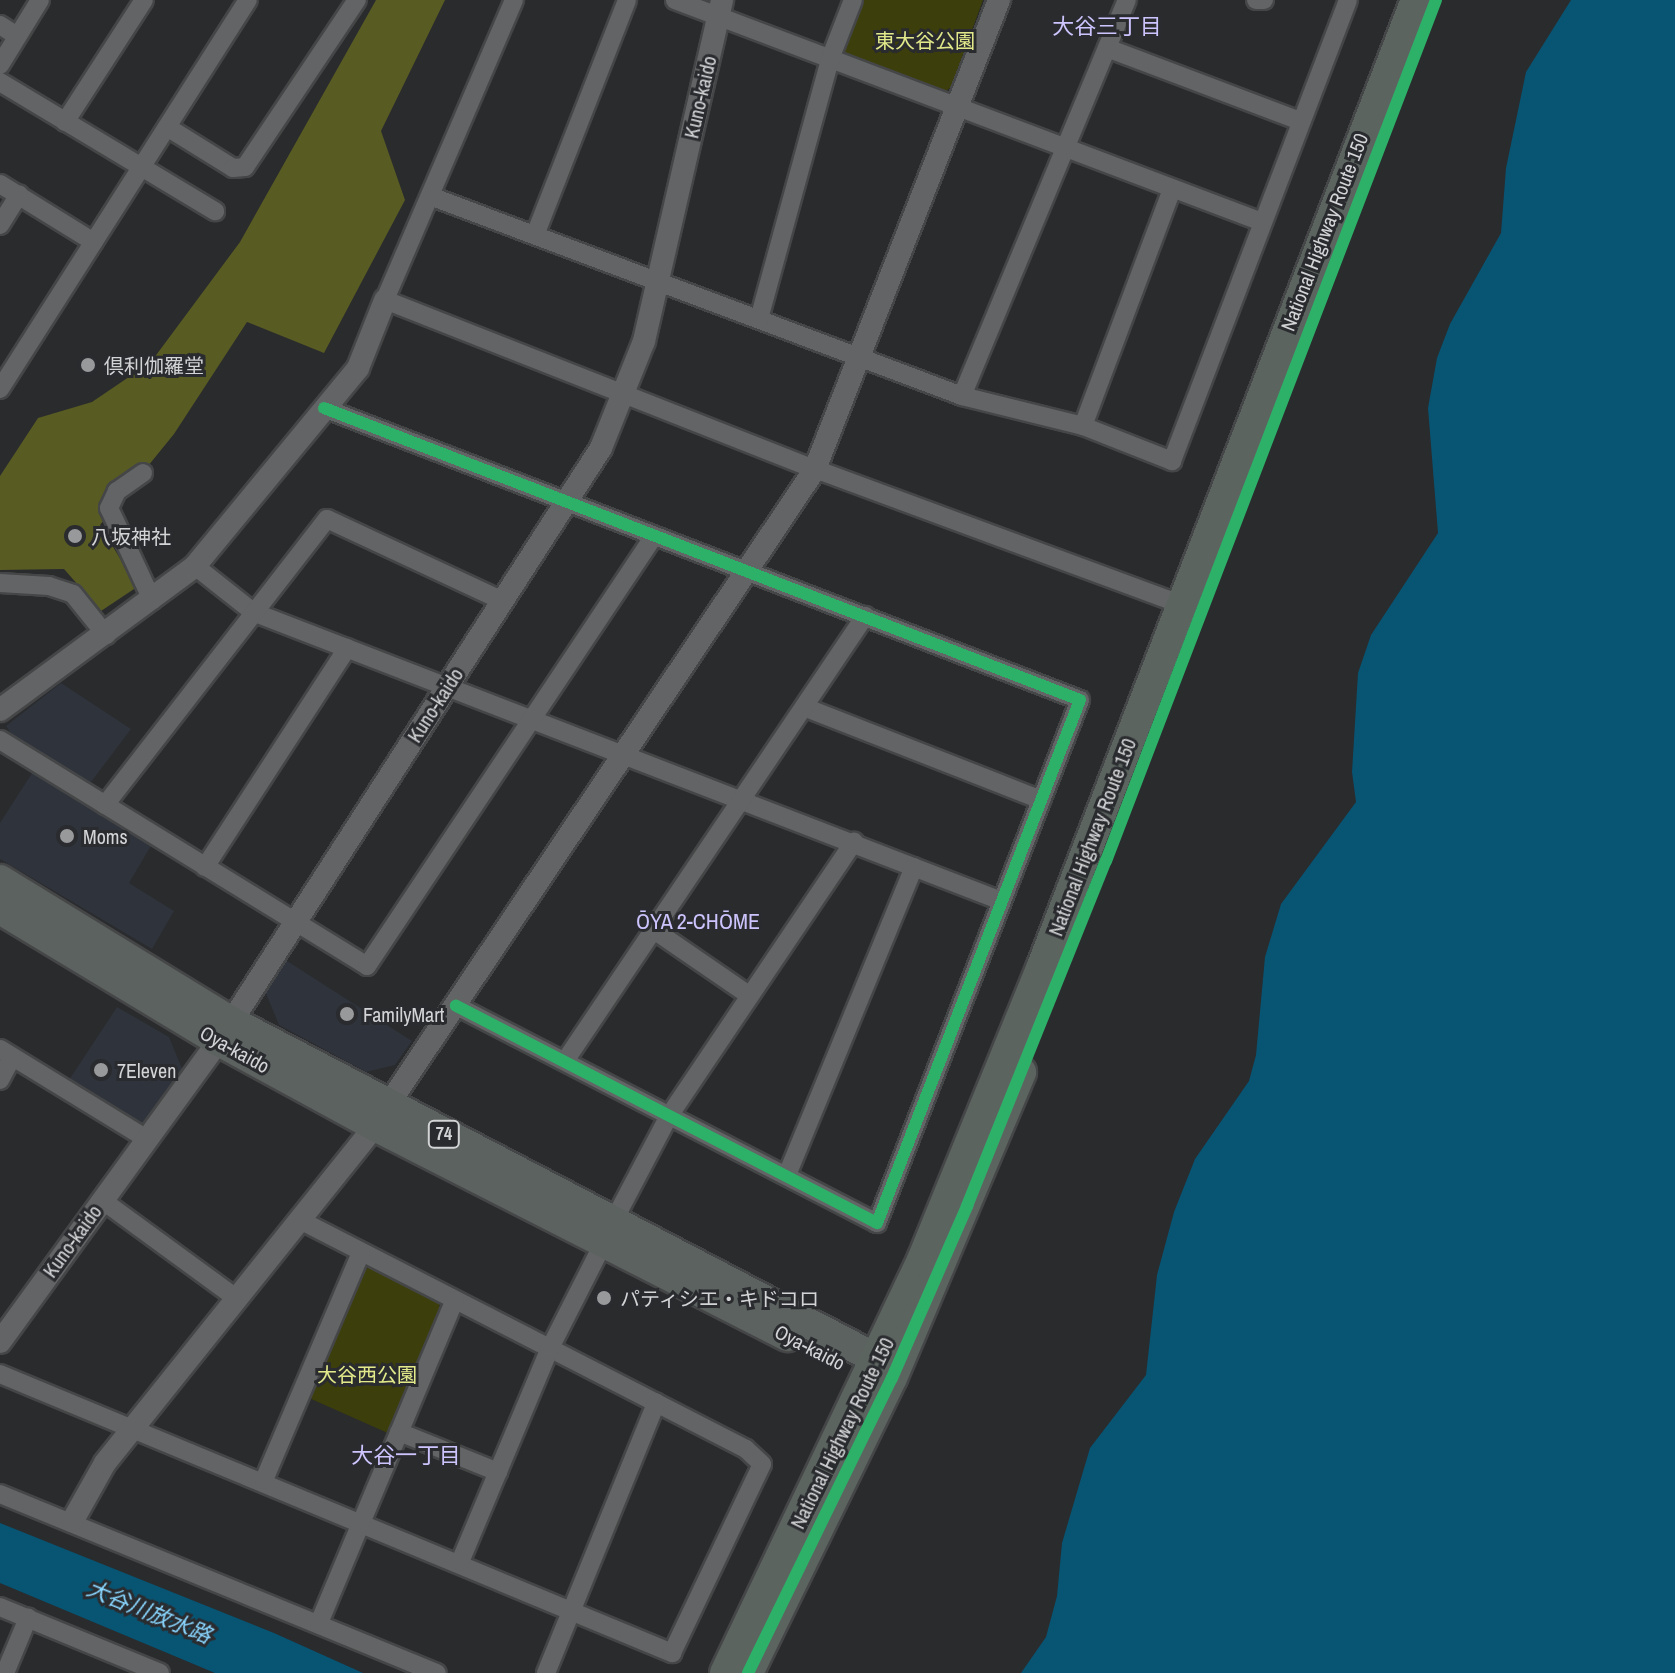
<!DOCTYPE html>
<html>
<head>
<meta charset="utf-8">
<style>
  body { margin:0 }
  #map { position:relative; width:1675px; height:1673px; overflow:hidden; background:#2a2b2d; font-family:"Archivo Narrow","Noto Sans JP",sans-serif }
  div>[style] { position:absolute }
  .built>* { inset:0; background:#2f333b }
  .green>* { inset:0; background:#3c3e0b }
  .forest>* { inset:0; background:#585b22 }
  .water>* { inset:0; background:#075473 }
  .roads { filter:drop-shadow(2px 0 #454647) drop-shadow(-2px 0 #454647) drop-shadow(0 2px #454647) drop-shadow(0 -2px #454647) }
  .minor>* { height:18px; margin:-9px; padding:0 9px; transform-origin:9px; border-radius:9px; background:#636465 }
  .tertiary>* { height:22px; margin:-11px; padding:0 11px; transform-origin:11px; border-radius:11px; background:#636465 }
  .primary>* { height:30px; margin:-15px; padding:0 15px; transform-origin:15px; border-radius:15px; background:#5c625f }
  .trunk>* { height:30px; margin:-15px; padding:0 15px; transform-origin:15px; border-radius:15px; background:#5c6460 }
  .cycleway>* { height:12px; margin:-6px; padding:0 6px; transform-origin:6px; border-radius:6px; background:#2db169 }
  .dots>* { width:22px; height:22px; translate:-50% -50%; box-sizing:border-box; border:4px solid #292b2e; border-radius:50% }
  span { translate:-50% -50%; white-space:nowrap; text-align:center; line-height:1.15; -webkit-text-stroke:6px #292b2e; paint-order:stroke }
  .shield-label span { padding:2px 6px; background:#292b2e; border:2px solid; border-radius:6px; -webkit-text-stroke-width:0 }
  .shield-label { font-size:18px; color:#d3d4d6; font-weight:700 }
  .park-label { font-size:20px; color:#e2e98a }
  .street-label { font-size:20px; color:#d3d4d6 }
  .poi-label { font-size:20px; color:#d3d4d6 }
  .left { translate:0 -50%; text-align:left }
  .neighbourhood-label { font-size:22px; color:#cdc4fe }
  .water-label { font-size:22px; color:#89d6ff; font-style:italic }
</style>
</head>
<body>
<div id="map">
  <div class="built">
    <div style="clip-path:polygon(61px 683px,131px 729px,79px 798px,152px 844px,129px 883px,174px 911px,152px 949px,0 859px,0 823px,34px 770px,6px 726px)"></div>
    <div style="clip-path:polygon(284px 959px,412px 1041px,395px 1065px,366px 1072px,279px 1025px,264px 989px)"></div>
    <div style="clip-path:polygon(117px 1007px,169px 1037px,183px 1071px,144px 1123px,134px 1124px,67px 1083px)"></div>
  </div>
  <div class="green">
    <div style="clip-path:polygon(861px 0,983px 0,951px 87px,946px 91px,846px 54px,843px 49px)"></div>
    <div style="clip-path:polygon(371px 1267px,439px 1303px,440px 1311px,390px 1434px,309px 1398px,363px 1270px)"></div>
  </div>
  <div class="forest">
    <div style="clip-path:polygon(376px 0,445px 0,381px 131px,405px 200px,324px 353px,247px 322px,174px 434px,100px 525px,137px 587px,101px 611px,64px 569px,0 570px,0 476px,38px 418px,92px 402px,151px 362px,240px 242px)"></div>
  </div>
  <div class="water">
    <div style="clip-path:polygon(1571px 0,1675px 0,1675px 1673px,1021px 1673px,1046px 1637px,1057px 1596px,1062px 1543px,1090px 1448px,1146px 1375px,1157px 1275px,1174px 1212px,1195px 1159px,1249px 1081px,1256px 1055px,1265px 957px,1281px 904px,1356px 802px,1352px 772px,1358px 673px,1371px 635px,1438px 533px,1428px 408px,1437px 358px,1450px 324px,1501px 233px,1506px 168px,1526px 72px)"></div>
    <div style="clip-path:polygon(0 1523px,274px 1633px,363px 1673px,215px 1673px,0 1583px)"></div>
  </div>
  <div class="roads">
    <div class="minor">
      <div style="left:514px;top:0;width:327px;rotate:113.3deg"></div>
      <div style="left:385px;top:300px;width:462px;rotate:21.5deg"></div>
      <div style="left:815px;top:469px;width:392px;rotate:20.3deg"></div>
      <div style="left:675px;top:0;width:628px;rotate:20.72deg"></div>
      <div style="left:1256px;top:0;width:8px"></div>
      <div style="left:0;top:25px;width:20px;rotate:33deg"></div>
      <div style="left:1107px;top:48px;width:206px;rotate:20.7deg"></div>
      <div style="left:0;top:65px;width:76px;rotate:-58.4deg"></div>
      <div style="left:0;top:82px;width:251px;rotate:31deg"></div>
      <div style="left:65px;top:122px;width:145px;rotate:-57.1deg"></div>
      <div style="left:167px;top:127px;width:78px;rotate:31.8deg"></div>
      <div style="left:233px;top:168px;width:12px;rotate:-5deg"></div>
      <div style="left:245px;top:167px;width:201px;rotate:-56.2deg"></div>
      <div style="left:0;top:184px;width:110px;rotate:31.7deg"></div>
      <div style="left:430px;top:196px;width:568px;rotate:20.6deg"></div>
      <div style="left:962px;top:396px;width:125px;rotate:13.9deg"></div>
      <div style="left:1083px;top:426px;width:96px;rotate:21.5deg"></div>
      <div style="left:1172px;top:461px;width:493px;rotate:-69.1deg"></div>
      <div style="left:0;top:225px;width:36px;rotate:-58deg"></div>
      <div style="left:535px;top:235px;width:252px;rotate:-68.6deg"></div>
      <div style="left:759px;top:319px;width:270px;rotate:-74.7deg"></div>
      <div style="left:830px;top:59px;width:63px;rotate:-68.7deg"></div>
      <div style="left:0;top:389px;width:461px;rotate:-57.5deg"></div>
      <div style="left:962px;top:396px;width:429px;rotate:-67.4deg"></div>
      <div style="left:324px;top:408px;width:810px;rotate:21.12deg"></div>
      <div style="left:1080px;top:700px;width:561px;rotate:111.21deg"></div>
      <div style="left:877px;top:1223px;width:474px;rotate:-152.7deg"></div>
      <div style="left:1083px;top:426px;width:253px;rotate:-69.4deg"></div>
      <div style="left:143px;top:473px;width:32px;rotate:145deg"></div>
      <div style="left:117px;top:491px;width:19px;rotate:115deg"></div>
      <div style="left:109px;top:508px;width:102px;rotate:64.9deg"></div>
      <div style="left:195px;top:566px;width:74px;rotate:38.4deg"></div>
      <div style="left:253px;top:612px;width:802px;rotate:21.12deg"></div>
      <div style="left:0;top:583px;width:49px;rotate:3.5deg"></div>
      <div style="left:49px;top:586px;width:25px;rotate:18deg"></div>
      <div style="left:73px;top:594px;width:53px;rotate:51.2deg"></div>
      <div style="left:804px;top:707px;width:255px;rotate:21.4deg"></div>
      <div style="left:0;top:740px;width:431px;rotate:31.6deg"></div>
      <div style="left:367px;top:966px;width:517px;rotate:-56.28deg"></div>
      <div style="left:105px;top:805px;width:362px;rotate:-52.2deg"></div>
      <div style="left:327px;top:519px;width:194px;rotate:25deg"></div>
      <div style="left:205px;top:867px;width:261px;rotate:-57deg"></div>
      <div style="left:654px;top:930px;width:116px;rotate:34.5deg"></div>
      <div style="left:0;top:1049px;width:170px;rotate:31.5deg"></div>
      <div style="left:565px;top:1061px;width:537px;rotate:-56.01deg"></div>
      <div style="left:0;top:1080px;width:26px;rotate:-62deg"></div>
      <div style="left:787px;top:1175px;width:333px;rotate:-67.6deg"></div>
      <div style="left:102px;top:1200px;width:166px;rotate:36.2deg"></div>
      <div style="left:613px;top:1222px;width:120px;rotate:-62.2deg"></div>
      <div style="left:669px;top:1116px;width:331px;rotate:-56deg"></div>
      <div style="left:0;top:1374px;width:728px;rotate:22.55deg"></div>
      <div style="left:672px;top:1653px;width:209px;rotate:-64.5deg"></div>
      <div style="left:762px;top:1464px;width:22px;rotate:-137deg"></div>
      <div style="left:746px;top:1449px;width:501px;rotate:-152.82deg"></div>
      <div style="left:399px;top:1432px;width:107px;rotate:22deg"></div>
      <div style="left:264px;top:1480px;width:247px;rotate:-66.9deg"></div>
      <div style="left:0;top:1494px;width:472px;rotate:22.3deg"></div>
      <div style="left:460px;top:1562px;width:230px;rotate:-67.2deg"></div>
      <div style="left:549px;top:1350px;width:121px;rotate:-63deg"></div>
      <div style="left:0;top:1607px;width:173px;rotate:22.4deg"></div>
      <div style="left:319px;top:1623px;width:350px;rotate:-67.2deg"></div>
      <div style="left:5px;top:1673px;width:60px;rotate:-67.3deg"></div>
      <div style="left:546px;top:1673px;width:292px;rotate:-67.8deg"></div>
    </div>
    <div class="tertiary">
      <div style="left:0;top:710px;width:242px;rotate:-36.4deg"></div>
      <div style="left:195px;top:566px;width:256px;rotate:-50.5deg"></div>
      <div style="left:358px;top:368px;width:73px;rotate:-68.3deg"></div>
      <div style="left:388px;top:1105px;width:766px;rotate:-56.12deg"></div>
      <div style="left:815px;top:469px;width:504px;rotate:-68.58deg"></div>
      <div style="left:0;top:1342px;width:372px;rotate:-54deg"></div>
      <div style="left:219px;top:1041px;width:705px;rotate:-57.21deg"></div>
      <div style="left:601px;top:448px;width:115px;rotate:-68.1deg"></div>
      <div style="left:644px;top:341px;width:350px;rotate:-77.1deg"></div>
      <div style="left:73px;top:1520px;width:65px;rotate:-60.7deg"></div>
      <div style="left:105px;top:1463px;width:432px;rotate:-51.3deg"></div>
    </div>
    <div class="primary">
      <div style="left:0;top:880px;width:272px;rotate:31.5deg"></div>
      <div style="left:232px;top:1022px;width:725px;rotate:27.59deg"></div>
      <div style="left:875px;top:1358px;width:25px;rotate:50deg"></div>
      <div style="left:0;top:909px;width:256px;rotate:31.1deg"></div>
      <div style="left:219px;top:1041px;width:178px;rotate:28.6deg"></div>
      <div style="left:375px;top:1126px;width:463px;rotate:27deg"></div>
    </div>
    <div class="trunk">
      <div style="left:725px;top:1673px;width:458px;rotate:-64.5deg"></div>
      <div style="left:922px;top:1260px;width:318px;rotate:-67.8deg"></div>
      <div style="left:1042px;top:966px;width:1036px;rotate:-68.84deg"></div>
      <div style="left:748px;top:1673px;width:328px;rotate:-64deg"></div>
      <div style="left:892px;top:1378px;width:332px;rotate:-67.1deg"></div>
    </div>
  </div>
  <div class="cycleway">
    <div style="left:324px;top:408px;width:810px;rotate:21.12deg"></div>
    <div style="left:1080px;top:700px;width:561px;rotate:111.21deg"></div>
    <div style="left:877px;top:1223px;width:474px;rotate:-152.7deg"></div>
    <div style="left:748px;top:1673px;width:328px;rotate:-64deg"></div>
    <div style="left:892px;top:1378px;width:188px;rotate:-66.4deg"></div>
    <div style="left:967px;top:1206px;width:372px;rotate:-68.1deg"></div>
    <div style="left:1106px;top:861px;width:922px;rotate:-69.03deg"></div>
  </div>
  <div class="dots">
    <div style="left:88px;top:365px;background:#98999b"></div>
    <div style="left:75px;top:536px;background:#98999b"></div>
    <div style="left:67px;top:836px;background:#98999b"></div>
    <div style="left:347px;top:1014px;background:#98999b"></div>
    <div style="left:101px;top:1070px;background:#98999b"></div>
    <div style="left:604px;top:1298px;background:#98999b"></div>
  </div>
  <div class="shield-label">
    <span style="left:444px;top:1134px">74</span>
  </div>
  <div class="park-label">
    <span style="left:925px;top:40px">東大谷公園</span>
    <span style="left:367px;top:1374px">大谷西公園</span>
  </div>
  <div class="street-label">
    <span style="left:700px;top:97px;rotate:-77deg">Kuno-kaido</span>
    <span style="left:1324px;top:232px;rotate:-69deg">National Highway Route 150</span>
    <span style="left:435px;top:705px;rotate:-57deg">Kuno-kaido</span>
    <span style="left:1092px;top:837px;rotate:-69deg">National Highway Route 150</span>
    <span style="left:235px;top:1049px;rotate:29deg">Oya-kaido</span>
    <span style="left:72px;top:1241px;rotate:-54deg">Kuno-kaido</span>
    <span style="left:810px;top:1347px;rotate:27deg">Oya-kaido</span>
    <span style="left:842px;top:1433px;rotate:-64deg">National Highway Route 150</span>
  </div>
  <div class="poi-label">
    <span class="left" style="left:104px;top:365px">倶利伽羅堂</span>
    <span class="left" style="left:91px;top:536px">八坂神社</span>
    <span class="left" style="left:83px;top:836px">Moms</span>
    <span class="left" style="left:363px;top:1014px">FamilyMart</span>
    <span class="left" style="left:117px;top:1070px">7Eleven</span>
    <span class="left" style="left:620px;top:1298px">パティシエ・キドコロ</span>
  </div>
  <div class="neighbourhood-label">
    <span style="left:1107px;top:27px">大谷三丁目</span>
    <span style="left:698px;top:922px">ŌYA 2-CHŌME</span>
    <span style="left:406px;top:1456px">大谷一丁目</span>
  </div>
  <div class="water-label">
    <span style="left:149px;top:1612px;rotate:22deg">大谷川放水路</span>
  </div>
</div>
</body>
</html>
